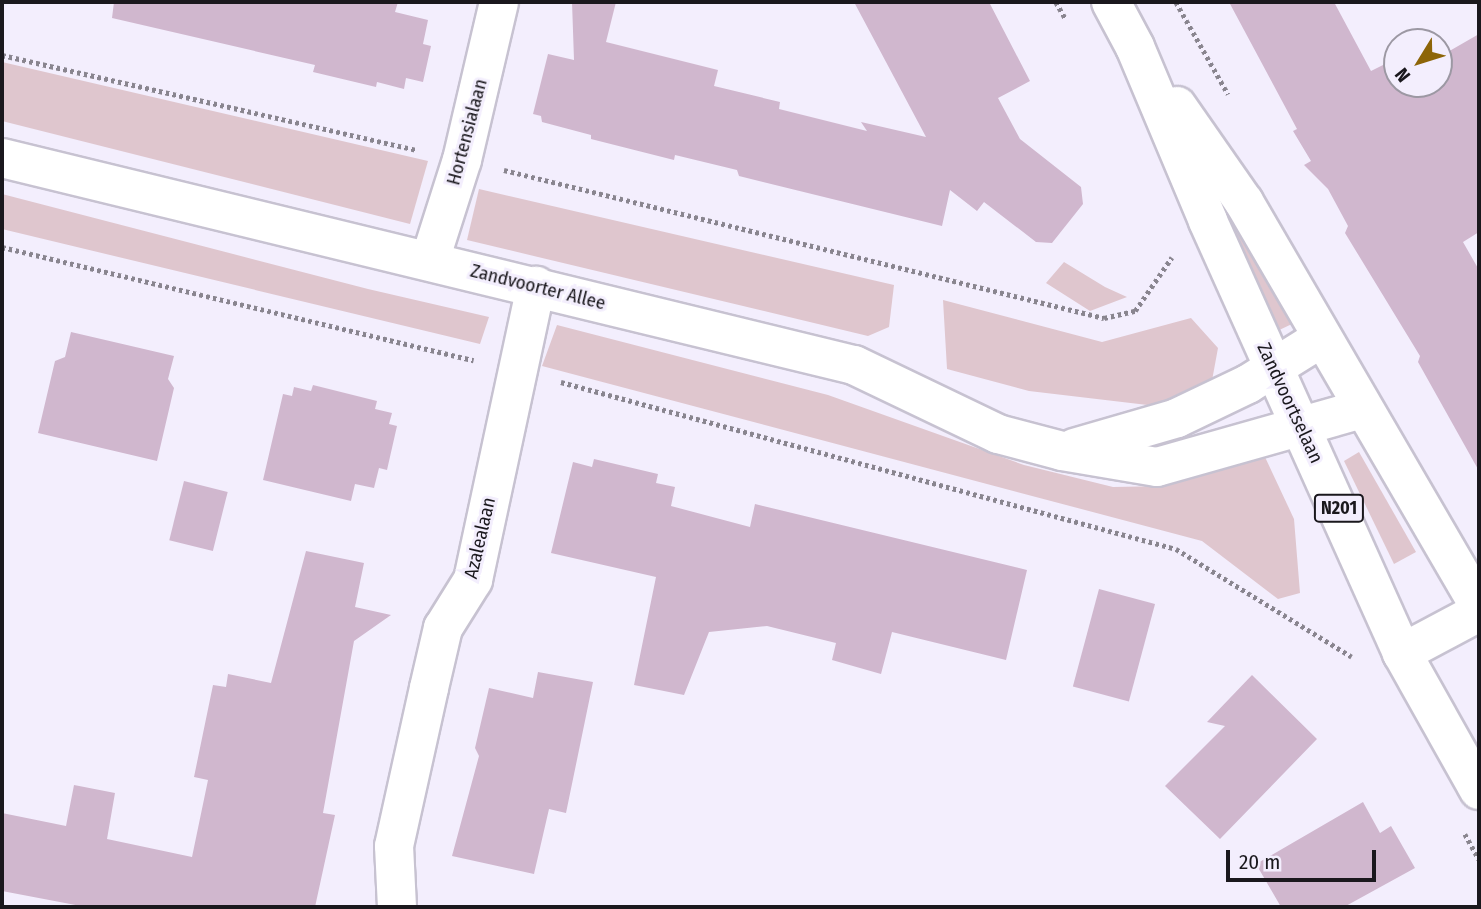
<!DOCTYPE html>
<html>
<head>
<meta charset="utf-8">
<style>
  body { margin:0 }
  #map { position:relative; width:1481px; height:909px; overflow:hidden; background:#f3eefd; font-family:"Fira Sans Condensed",sans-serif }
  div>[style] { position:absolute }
  .green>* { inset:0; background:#dfc6ce }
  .building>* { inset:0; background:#d0b7ce; transform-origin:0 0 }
  .path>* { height:4.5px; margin-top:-2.25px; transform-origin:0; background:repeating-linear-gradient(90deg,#89858f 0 3.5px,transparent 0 7px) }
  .roads { filter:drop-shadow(2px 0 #c7c2d1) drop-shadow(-2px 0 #c7c2d1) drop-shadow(0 2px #c7c2d1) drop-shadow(0 -2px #c7c2d1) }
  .minor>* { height:38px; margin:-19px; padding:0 19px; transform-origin:19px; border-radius:19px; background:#fff }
  .primary>* { height:38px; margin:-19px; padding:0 19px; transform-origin:19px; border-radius:19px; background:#fff }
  span { translate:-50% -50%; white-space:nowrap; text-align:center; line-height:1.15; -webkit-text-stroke:6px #f3eefd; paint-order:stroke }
  .shield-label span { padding:2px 5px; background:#f3eefd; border:2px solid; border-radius:5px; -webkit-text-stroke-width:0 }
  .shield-label { font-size:18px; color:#1a181d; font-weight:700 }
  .street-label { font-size:19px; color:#1a181d }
  .frame { position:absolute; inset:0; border:4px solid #1a181d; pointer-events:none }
  .north { position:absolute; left:1383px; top:28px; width:70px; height:70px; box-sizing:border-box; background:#f3eefd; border:2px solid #9c98a3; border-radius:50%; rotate:232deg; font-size:19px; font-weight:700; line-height:28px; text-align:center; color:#1a181d }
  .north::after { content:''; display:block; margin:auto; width:24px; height:32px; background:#8d6508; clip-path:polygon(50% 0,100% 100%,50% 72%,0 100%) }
  .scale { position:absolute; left:1226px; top:850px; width:150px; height:32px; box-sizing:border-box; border:4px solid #1a181d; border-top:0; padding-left:9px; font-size:21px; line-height:24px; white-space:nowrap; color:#1a181d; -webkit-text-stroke:5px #f3eefd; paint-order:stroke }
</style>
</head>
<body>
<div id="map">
  <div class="green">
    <div style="clip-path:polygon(2px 62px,428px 161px,410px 224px,2px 121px)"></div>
    <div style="clip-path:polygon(479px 189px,894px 285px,889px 327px,868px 336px,467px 240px)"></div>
    <div style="clip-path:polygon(2px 194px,368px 289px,489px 317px,480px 344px,2px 229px)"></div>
    <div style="clip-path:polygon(1237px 223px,1294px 323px,1273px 333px,1224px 231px)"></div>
    <div style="clip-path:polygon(1064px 262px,1105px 287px,1127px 297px,1090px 311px,1046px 283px)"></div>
    <div style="clip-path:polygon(943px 300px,1102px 342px,1191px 318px,1218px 348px,1211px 386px,1156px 406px,1029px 391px,947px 369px)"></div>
    <div style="clip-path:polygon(557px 325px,828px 395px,1024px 465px,1113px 487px,1166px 486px,1265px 457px,1294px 519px,1300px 593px,1278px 599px,1202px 541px,542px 366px)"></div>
    <div style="clip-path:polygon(1359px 452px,1416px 552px,1394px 564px,1344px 461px)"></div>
  </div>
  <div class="building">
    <div style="clip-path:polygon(114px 2px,398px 2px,395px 12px,428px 20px,423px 44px,431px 46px,423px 82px,406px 78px,404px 89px,377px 82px,376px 87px,313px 72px,315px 65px,112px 18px)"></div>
    <div style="clip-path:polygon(572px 2px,616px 2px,606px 42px,718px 70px,714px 86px,780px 102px,779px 109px,867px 131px,861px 122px,926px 137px,854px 2px,989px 2px,1030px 81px,998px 98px,1020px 139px,1081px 187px,1083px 204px,1052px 243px,1036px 242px,984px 202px,977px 211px,950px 190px,942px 226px,739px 176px,737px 170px,675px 155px,674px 160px,591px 139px,591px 135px,542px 122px,541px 116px,533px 114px,548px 54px,574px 60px)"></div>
    <div style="clip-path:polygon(1229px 2px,1334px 2px,1371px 71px,1383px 65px,1397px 84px,1439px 84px,1439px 57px,1479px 34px,1479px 232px,1463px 242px,1479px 270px,1479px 471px,1418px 362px,1420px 356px,1345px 233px,1348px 226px,1328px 189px,1304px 165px,1311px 161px,1293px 131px,1297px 129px)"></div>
    <div style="clip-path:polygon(71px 332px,174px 356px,168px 379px,174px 388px,157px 461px,38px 433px,55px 361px,65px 357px)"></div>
    <div style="clip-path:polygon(313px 385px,377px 401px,375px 409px,392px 413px,389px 424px,397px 426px,387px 470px,379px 468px,374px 488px,355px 484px,351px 501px,263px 480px,283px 394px,292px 396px,294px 387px,311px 391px)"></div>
    <div style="clip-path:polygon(594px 459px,658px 474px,656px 483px,675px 487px,671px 506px,750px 527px,755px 504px,1027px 570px,1006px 660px,892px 632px,881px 674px,832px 660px,836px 643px,767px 626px,709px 632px,684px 695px,634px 685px,656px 577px,551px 553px,573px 462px,592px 467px)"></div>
    <div style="left:184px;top:481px;width:45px;height:61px;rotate:14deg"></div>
    <div style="clip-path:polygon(306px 551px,364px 563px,355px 607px,391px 615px,354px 641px,323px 813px,335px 815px,315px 907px,86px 907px,2px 891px,2px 813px,66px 826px,74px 785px,115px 793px,107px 839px,192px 857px,208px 780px,194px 777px,213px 685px,226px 687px,228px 674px,271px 683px)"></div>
    <div style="left:1099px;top:589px;width:58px;height:101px;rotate:15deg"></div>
    <div style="clip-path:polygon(538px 672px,593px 682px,566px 813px,549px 809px,534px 874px,452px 856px,479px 756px,475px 748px,489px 688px,533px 698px)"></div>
    <div style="clip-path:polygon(1252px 675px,1317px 739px,1220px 839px,1165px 786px,1225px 726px,1207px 722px)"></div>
    <div style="clip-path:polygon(1363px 802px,1380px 833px,1391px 826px,1415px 868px,1344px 907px,1281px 907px,1256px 864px)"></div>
  </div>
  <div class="path">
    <div style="left:1056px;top:2px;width:20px;rotate:60deg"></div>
    <div style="left:1176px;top:2px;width:106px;rotate:60.5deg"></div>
    <div style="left:2px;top:55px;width:426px;rotate:12.9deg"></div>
    <div style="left:504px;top:170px;width:618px;rotate:13.86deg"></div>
    <div style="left:1104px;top:318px;width:32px;rotate:-13deg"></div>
    <div style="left:1135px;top:311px;width:65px;rotate:-55.6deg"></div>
    <div style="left:2px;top:247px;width:485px;rotate:13.5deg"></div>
    <div style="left:561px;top:382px;width:637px;rotate:15.19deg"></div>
    <div style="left:1176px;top:549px;width:206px;rotate:31.5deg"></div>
    <div style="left:1465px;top:834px;width:29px;rotate:61deg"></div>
  </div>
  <div class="roads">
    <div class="minor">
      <div style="left:2px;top:158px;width:877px;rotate:13.66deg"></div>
      <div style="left:854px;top:365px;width:160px;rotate:25.6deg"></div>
      <div style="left:998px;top:434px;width:66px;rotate:14.9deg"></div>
      <div style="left:1062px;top:451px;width:96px;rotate:9.6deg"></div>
      <div style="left:1157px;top:467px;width:213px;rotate:-15.8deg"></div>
      <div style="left:430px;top:260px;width:105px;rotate:-72.3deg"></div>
      <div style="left:462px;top:160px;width:162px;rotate:-76.8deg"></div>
      <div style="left:1074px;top:448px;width:107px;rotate:-16.2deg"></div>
      <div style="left:1177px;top:418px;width:79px;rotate:-25.6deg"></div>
      <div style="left:1248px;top:384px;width:85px;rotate:-32deg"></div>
      <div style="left:1402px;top:653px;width:87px;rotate:-28deg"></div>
      <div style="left:397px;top:907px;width:61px;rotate:-92.8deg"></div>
      <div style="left:394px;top:846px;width:162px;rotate:-77.5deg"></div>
      <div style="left:429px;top:688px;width:62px;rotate:-76.9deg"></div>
      <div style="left:443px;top:628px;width:57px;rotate:-58deg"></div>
      <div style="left:473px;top:580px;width:301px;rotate:-77.9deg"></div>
    </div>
    <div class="primary">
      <div style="left:1111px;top:2px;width:51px;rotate:61.9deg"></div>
      <div style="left:1135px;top:47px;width:189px;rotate:67.2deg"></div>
      <div style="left:1208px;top:221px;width:474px;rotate:65.8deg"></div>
      <div style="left:1402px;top:653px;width:157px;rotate:60.7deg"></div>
      <div style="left:1177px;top:106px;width:117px;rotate:55.1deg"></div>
      <div style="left:1244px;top:202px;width:467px;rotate:59.8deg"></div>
    </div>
  </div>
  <div class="shield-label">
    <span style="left:1339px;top:508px">N201</span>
  </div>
  <div class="street-label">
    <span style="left:467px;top:132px;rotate:-75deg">Hortensialaan</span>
    <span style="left:538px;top:287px;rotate:14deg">Zandvoorter Allee</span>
    <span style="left:1290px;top:403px;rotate:65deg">Zandvoortselaan</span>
    <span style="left:480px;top:538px;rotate:-77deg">Azalealaan</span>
  </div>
  <div class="frame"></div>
  <div class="north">N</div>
  <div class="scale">20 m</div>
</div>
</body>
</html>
